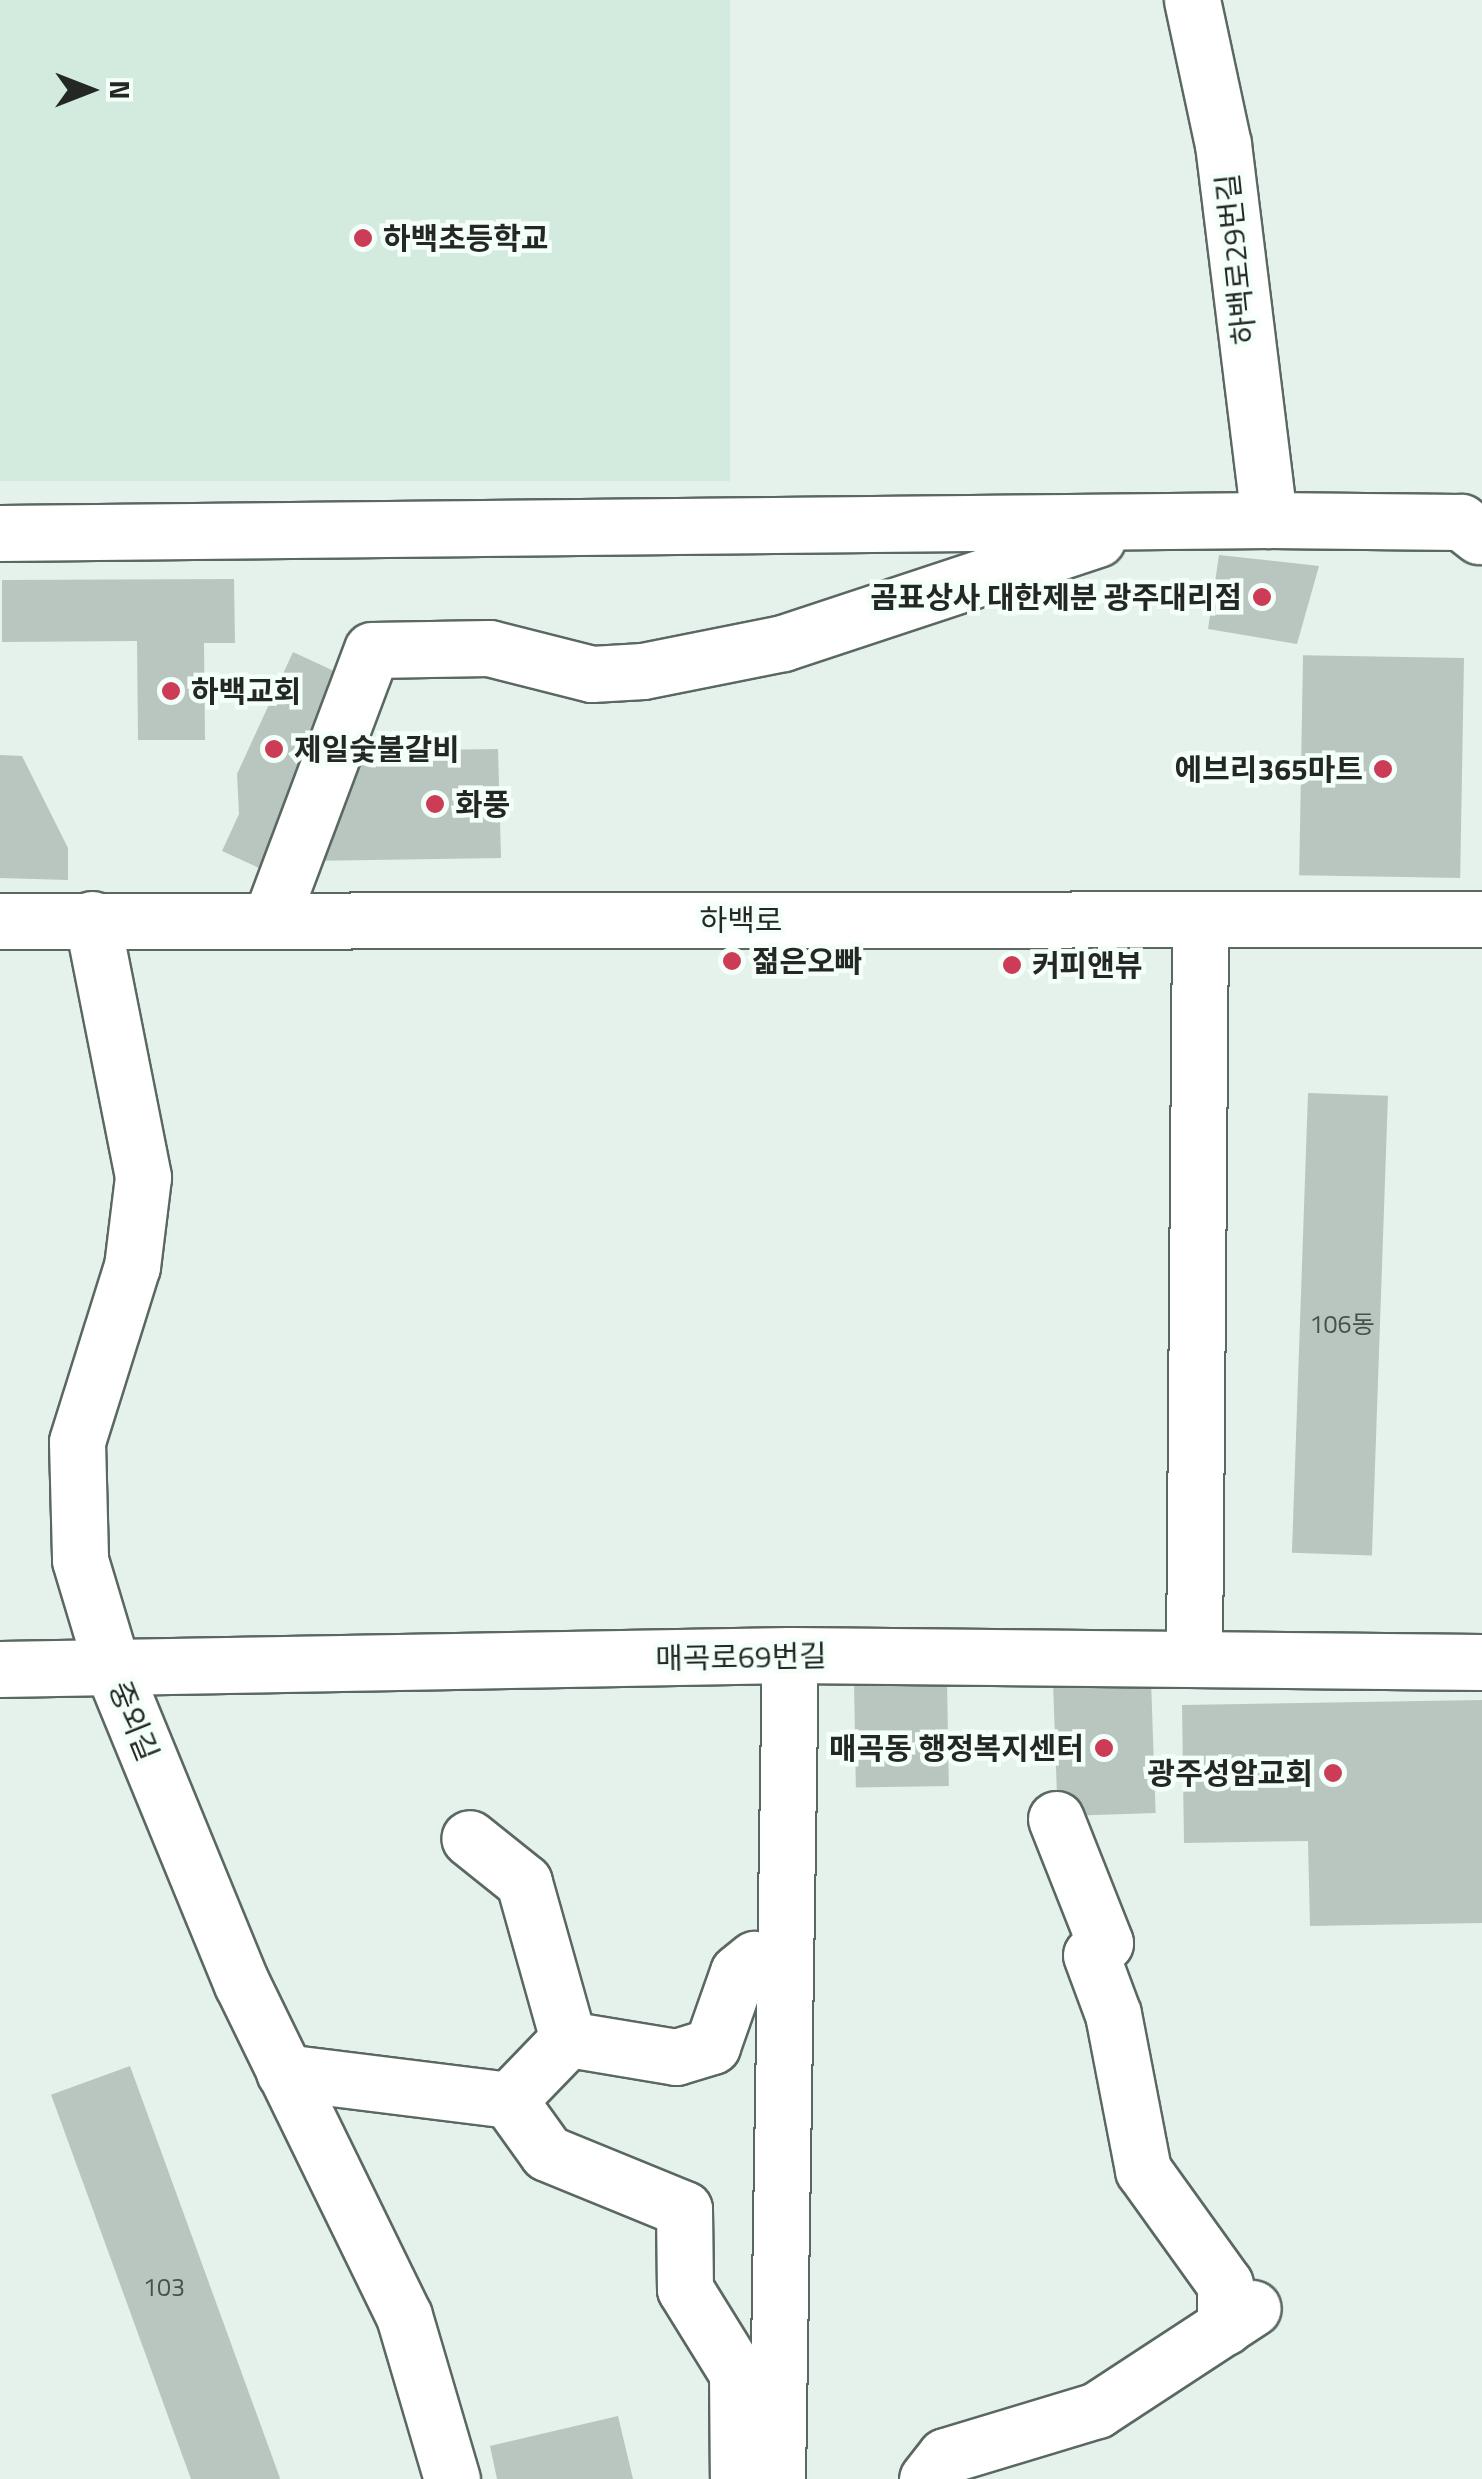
<!DOCTYPE html>
<html>
<head>
<meta charset="utf-8">
<style>
  body { margin:0 }
  #map { position:relative; width:1482px; height:2479px; overflow:hidden; background:#e4f2eb; font-family:"Titillium Web","Noto Sans KR",sans-serif }
  div>[style] { position:absolute }
  .built>* { inset:0; background:#d3eadf; transform-origin:0 0 }
  .building>* { inset:0; background:#b9c6c0; transform-origin:0 0 }
  .roads { filter:drop-shadow(2px 0 #5b6862) drop-shadow(-2px 0 #5b6862) drop-shadow(0 2px #5b6862) drop-shadow(0 -2px #5b6862) }
  .minor>* { height:55px; margin:-27.5px; padding:0 27.5px; transform-origin:27.5px; border-radius:27.5px; background:#fff }
  .dots>* { width:28px; height:28px; translate:-50% -50%; box-sizing:border-box; border:5px solid #f4fff9; border-radius:50% }
  span { translate:-50% -50%; white-space:nowrap; text-align:center; line-height:1.15; -webkit-text-stroke:9px #f4fff9; paint-order:stroke }
  .number-label { font-size:25px; color:#48504c }
  .number-label span { -webkit-text-stroke-width:0 }
  .poi-label { font-size:30px; color:#232825; font-weight:700 }
  .left { translate:0 -50%; text-align:left }
  .right { translate:-100% -50%; text-align:right }
  .street-label { font-size:30px; color:#232825 }
  .north { position:absolute; left:40px; top:40px; width:100px; height:100px; -webkit-text-stroke:8px #f4fff9; paint-order:stroke; rotate:90deg; font-size:28px; font-weight:700; line-height:40px; text-align:center; color:#232825 }
  .north::after { content:''; display:block; margin:auto; width:35px; height:45px; background:#232825; clip-path:polygon(50% 0,100% 100%,50% 72%,0 100%) }
</style>
</head>
<body>
<div id="map">
  <div class="built">
    <div style="left:0;top:0;width:730px;height:481px"></div>
  </div>
  <div class="building">
    <div style="clip-path:polygon(1219px 555px,1319px 566px,1297px 644px,1208px 629px)"></div>
    <div style="clip-path:polygon(234px 579px,235px 643px,204px 643px,205px 740px,138px 740px,137px 641px,2px 642px,2px 580px)"></div>
    <div style="clip-path:polygon(293px 652px,347px 677px,259px 868px,222px 851px,239px 814px,237px 774px)"></div>
    <div style="left:1464px;top:658px;width:220px;height:161px;rotate:91deg"></div>
    <div style="clip-path:polygon(498px 749px,501px 858px,306px 861px,363px 751px)"></div>
    <div style="clip-path:polygon(0 755px,22px 756px,68px 848px,68px 880px,0 878px)"></div>
    <div style="left:1308px;top:1093px;width:80px;height:460px;rotate:2deg"></div>
    <div style="left:947px;top:1680px;width:106px;height:93px;rotate:89deg"></div>
    <div style="left:1151px;top:1680px;width:133px;height:98px;rotate:88deg"></div>
    <div style="clip-path:polygon(1482px 1700px,1482px 1923px,1310px 1926px,1308px 1841px,1184px 1843px,1182px 1705px)"></div>
    <div style="left:130px;top:2066px;width:439px;height:84px;rotate:70deg"></div>
    <div style="clip-path:polygon(618px 2416px,633px 2479px,497px 2479px,490px 2446px)"></div>
  </div>
  <div class="roads">
    <div class="minor">
      <div style="left:1192px;top:0;width:147px;rotate:77.9deg"></div>
      <div style="left:1223px;top:144px;width:379px;rotate:83deg"></div>
      <div style="left:0;top:533px;width:1269px;rotate:-0.59deg"></div>
      <div style="left:1269px;top:520px;width:192px;rotate:0.6deg"></div>
      <div style="left:1461px;top:522px;width:23px;rotate:38deg"></div>
      <div style="left:271px;top:918px;width:286px;rotate:-69.4deg"></div>
      <div style="left:372px;top:650px;width:117px;rotate:-1deg"></div>
      <div style="left:489px;top:648px;width:106px;rotate:14.2deg"></div>
      <div style="left:592px;top:674px;width:51px;rotate:-3.4deg"></div>
      <div style="left:643px;top:671px;width:143px;rotate:-11.3deg"></div>
      <div style="left:783px;top:643px;width:331px;rotate:-18.3deg"></div>
      <div style="left:92px;top:919px;width:263px;rotate:78.8deg"></div>
      <div style="left:143px;top:1177px;width:90px;rotate:97deg"></div>
      <div style="left:132px;top:1266px;width:184px;rotate:107.4deg"></div>
      <div style="left:77px;top:1442px;width:118px;rotate:88.5deg"></div>
      <div style="left:80px;top:1560px;width:115px;rotate:73.3deg"></div>
      <div style="left:113px;top:1670px;width:339px;rotate:67.7deg"></div>
      <div style="left:242px;top:1984px;width:369px;rotate:64deg"></div>
      <div style="left:404px;top:2316px;width:170px;rotate:73.6deg"></div>
      <div style="left:0;top:921px;width:1482px;rotate:-0.08deg"></div>
      <div style="left:1194px;top:1658px;width:736px;rotate:-89.53deg"></div>
      <div style="left:0;top:1669px;width:790px;rotate:-1.02deg"></div>
      <div style="left:790px;top:1655px;width:692px;rotate:0.58deg"></div>
      <div style="left:1056px;top:1819px;width:133px;rotate:68.4deg"></div>
      <div style="left:1105px;top:1943px;width:18px;rotate:139deg"></div>
      <div style="left:1091px;top:1955px;width:63px;rotate:69.6deg"></div>
      <div style="left:1113px;top:2014px;width:159px;rotate:79.1deg"></div>
      <div style="left:1143px;top:2170px;width:140px;rotate:54.3deg"></div>
      <div style="left:1225px;top:2284px;width:43px;rotate:90deg"></div>
      <div style="left:568px;top:2039px;width:109px;rotate:9.5deg"></div>
      <div style="left:676px;top:2057px;width:38px;rotate:-17deg"></div>
      <div style="left:712px;top:2046px;width:78px;rotate:-70.6deg"></div>
      <div style="left:738px;top:1972px;width:21px;rotate:-39deg"></div>
      <div style="left:284px;top:2072px;width:227px;rotate:7.1deg"></div>
      <div style="left:509px;top:2100px;width:85px;rotate:-46deg"></div>
      <div style="left:568px;top:2039px;width:163px;rotate:-105.7deg"></div>
      <div style="left:524px;top:1882px;width:70px;rotate:-141.3deg"></div>
      <div style="left:509px;top:2100px;width:65px;rotate:54.4deg"></div>
      <div style="left:547px;top:2153px;width:148px;rotate:22.2deg"></div>
      <div style="left:684px;top:2209px;width:80px;rotate:89.3deg"></div>
      <div style="left:685px;top:2289px;width:99px;rotate:58.2deg"></div>
      <div style="left:737px;top:2373px;width:106px;rotate:89.5deg"></div>
      <div style="left:777px;top:2479px;width:824px;rotate:-89.1deg"></div>
      <div style="left:927px;top:2479px;width:29px;rotate:-52deg"></div>
      <div style="left:945px;top:2456px;width:159px;rotate:-16.8deg"></div>
      <div style="left:1097px;top:2410px;width:186px;rotate:-33.2deg"></div>
    </div>
  </div>
  <div class="dots">
    <div style="left:363px;top:238px;background:#cc3c56"></div>
    <div style="left:1262px;top:597px;background:#cc3c56"></div>
    <div style="left:171px;top:691px;background:#cc3c56"></div>
    <div style="left:274px;top:749px;background:#cc3c56"></div>
    <div style="left:1383px;top:769px;background:#cc3c56"></div>
    <div style="left:435px;top:804px;background:#cc3c56"></div>
    <div style="left:732px;top:961px;background:#cc3c56"></div>
    <div style="left:1012px;top:965px;background:#cc3c56"></div>
    <div style="left:1104px;top:1748px;background:#cc3c56"></div>
    <div style="left:1333px;top:1773px;background:#cc3c56"></div>
  </div>
  <div class="number-label">
    <span style="left:1342px;top:1324px">106동</span>
    <span style="left:164px;top:2287px">103</span>
  </div>
  <div class="poi-label">
    <span class="left" style="left:383px;top:238px">하백초등학교</span>
    <span class="right" style="left:1242px;top:597px">곰표상사 대한제분 광주대리점</span>
    <span class="left" style="left:191px;top:691px">하백교회</span>
    <span class="left" style="left:294px;top:749px">제일숯불갈비</span>
    <span class="right" style="left:1363px;top:769px">에브리365마트</span>
    <span class="left" style="left:455px;top:804px">화풍</span>
    <span class="left" style="left:752px;top:961px">젊은오빠</span>
    <span class="left" style="left:1032px;top:965px">커피앤뷰</span>
    <span class="right" style="left:1084px;top:1748px">매곡동 행정복지센터</span>
    <span class="right" style="left:1313px;top:1773px">광주성암교회</span>
  </div>
  <div class="street-label">
    <span style="left:1236px;top:259px;rotate:-96deg">하백로29번길</span>
    <span style="left:741px;top:920px">하백로</span>
    <span style="left:741px;top:1657px;rotate:-1deg">매곡로69번길</span>
    <span style="left:134px;top:1721px;rotate:68deg">중외길</span>
  </div>
  <div class="north">N</div>
</div>
</body>
</html>
